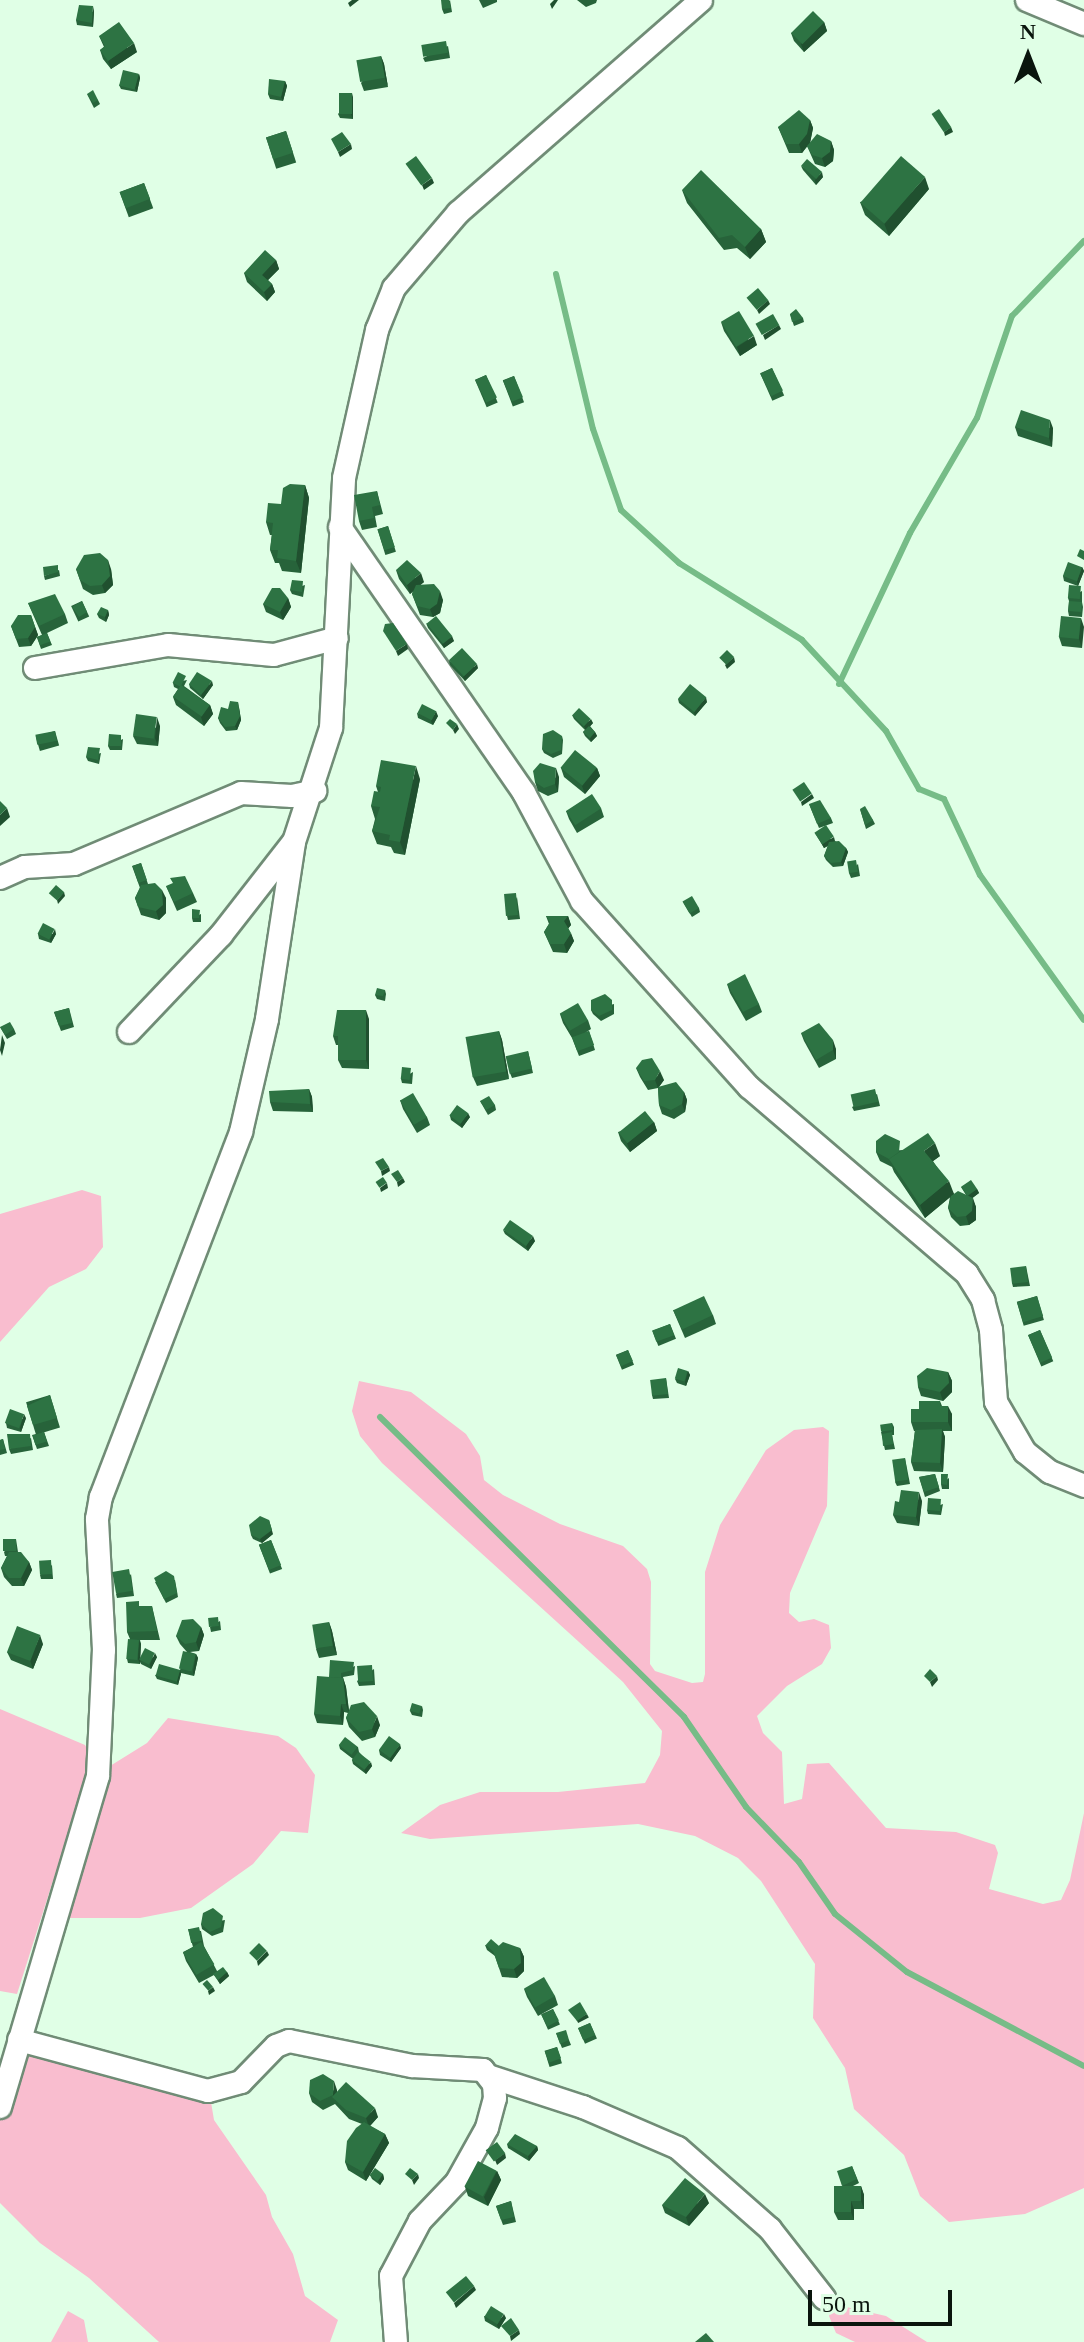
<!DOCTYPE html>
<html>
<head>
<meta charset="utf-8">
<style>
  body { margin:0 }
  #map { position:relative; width:1084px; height:2342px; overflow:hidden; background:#e0ffe6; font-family:"Times New Roman",serif }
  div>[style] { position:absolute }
  .green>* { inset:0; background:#f9bdcf }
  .stream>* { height:6px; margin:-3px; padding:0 3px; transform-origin:3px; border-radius:3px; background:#76bc87 }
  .roads { filter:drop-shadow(2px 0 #708c76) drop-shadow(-2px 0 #708c76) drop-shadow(0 2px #708c76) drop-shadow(0 -2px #708c76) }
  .minor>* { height:22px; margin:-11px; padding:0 11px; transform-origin:11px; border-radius:11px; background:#fff }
  .wall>* { inset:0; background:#27633a; transform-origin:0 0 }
  .shaded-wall>* { inset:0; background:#20502f; transform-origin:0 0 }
  .building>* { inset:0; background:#2d7343; transform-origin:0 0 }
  span { translate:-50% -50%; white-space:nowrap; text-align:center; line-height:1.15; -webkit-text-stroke:6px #e0ffe6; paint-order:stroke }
  .north { position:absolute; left:988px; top:16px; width:80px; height:80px; -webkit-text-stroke:6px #e0ffe6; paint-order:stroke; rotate:0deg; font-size:22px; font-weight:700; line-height:32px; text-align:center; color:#0a150d }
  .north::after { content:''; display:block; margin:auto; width:28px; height:36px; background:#0a150d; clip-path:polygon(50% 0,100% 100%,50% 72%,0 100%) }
  .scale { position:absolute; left:808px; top:2290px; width:144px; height:36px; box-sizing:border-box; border:4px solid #0a150d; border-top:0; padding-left:10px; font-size:24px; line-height:28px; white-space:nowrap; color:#0a150d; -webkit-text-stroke:6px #e0ffe6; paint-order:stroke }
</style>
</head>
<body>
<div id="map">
  <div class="green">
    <div style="clip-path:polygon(82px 1190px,101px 1196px,103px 1247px,86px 1269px,49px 1287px,0 1342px,0 1214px)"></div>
    <div style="clip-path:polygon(359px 1381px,411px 1392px,466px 1434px,480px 1456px,484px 1480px,503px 1495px,560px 1524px,623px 1546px,647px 1569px,651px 1582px,650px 1664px,655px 1671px,692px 1683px,703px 1682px,705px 1674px,705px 1572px,720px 1525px,766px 1450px,794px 1430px,823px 1427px,829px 1431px,827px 1506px,790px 1593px,789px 1613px,799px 1622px,814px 1619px,829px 1625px,831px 1648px,822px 1664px,787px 1686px,757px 1716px,763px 1733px,782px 1752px,784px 1804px,802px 1799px,807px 1764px,829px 1763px,886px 1828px,956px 1832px,995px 1845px,998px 1853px,989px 1889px,1043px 1904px,1061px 1900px,1070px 1880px,1084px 1813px,1084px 2188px,1025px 2214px,949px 2222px,920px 2196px,904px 2155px,854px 2109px,845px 2068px,813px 2018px,815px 1964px,761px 1881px,738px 1858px,695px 1836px,638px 1824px,430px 1839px,401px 1833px,440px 1805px,480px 1792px,558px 1792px,645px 1783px,660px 1755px,662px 1731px,623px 1682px,382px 1463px,360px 1436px,352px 1411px)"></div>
    <div style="clip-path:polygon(0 1709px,85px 1745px,92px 1758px,17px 1994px,0 1991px)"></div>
    <div style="clip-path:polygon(168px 1718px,278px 1736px,296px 1748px,315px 1775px,308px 1833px,281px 1831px,253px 1864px,191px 1908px,140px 1918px,62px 1918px,102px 1771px,147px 1743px)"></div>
    <div style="clip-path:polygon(21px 2054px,210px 2096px,214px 2120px,266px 2195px,272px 2217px,293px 2254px,305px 2296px,338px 2320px,330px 2342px,159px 2342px,89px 2278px,40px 2243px,0 2203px,0 2118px)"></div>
    <div style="clip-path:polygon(833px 2304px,886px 2316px,927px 2342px,855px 2342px,836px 2333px,829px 2316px)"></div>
    <div style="clip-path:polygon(68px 2311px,84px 2320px,88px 2342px,51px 2342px)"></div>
  </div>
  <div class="stream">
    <div style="left:556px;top:274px;width:159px;rotate:76.6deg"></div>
    <div style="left:593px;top:429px;width:86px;rotate:70.9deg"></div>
    <div style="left:621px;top:510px;width:79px;rotate:42.4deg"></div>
    <div style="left:679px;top:563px;width:145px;rotate:32deg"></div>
    <div style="left:802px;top:640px;width:124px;rotate:47.3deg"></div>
    <div style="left:886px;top:731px;width:67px;rotate:60.4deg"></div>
    <div style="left:919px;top:789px;width:27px;rotate:22deg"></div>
    <div style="left:944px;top:799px;width:84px;rotate:64.7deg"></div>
    <div style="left:980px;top:875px;width:178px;rotate:54.4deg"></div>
    <div style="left:839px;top:684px;width:167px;rotate:-64.8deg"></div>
    <div style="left:910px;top:533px;width:133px;rotate:-59.8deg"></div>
    <div style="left:977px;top:418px;width:108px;rotate:-71.1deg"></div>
    <div style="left:1012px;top:316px;width:104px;rotate:-46.2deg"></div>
    <div style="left:380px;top:1417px;width:427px;rotate:44.6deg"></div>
    <div style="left:684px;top:1717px;width:109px;rotate:55.4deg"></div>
    <div style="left:746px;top:1807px;width:76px;rotate:46.1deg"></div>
    <div style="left:799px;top:1862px;width:63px;rotate:55.3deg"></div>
    <div style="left:835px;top:1914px;width:92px;rotate:38.9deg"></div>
    <div style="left:907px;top:1972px;width:200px;rotate:28deg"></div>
  </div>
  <div class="roads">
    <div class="minor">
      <div style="left:1027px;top:0;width:62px;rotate:22.8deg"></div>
      <div style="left:340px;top:527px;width:323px;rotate:55.3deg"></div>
      <div style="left:524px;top:793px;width:123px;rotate:61.8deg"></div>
      <div style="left:582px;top:901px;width:250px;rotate:48.1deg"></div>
      <div style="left:749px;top:1087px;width:287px;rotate:40.6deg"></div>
      <div style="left:967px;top:1274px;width:31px;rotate:58deg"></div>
      <div style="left:983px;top:1300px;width:31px;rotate:75deg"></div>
      <div style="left:991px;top:1330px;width:72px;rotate:86deg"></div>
      <div style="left:996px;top:1402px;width:58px;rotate:59.9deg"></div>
      <div style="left:1025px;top:1452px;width:32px;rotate:39deg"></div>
      <div style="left:1050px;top:1472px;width:37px;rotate:22deg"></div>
      <div style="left:35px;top:668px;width:135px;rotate:-9.8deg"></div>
      <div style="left:168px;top:645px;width:106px;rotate:5.4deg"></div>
      <div style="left:274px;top:655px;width:65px;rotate:-15.1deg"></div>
      <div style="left:0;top:878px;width:27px;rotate:-24deg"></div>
      <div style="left:25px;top:867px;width:49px;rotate:-3.5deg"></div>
      <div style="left:74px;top:864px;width:181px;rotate:-23deg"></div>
      <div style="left:241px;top:793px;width:51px;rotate:3.4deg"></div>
      <div style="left:292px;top:796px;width:24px;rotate:-12deg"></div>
      <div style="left:129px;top:1032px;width:134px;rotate:-46.5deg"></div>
      <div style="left:221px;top:935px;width:117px;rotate:-52deg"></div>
      <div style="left:19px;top:2040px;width:196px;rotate:15.1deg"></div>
      <div style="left:208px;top:2091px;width:34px;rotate:-15deg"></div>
      <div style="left:241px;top:2082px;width:50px;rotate:-45.8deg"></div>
      <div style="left:276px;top:2046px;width:14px;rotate:-21deg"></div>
      <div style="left:289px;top:2041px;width:126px;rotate:11.5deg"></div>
      <div style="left:412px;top:2066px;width:71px;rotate:3.2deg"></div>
      <div style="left:483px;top:2070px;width:18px;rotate:52deg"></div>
      <div style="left:494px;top:2084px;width:14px;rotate:86deg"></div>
      <div style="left:495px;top:2098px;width:31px;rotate:105deg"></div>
      <div style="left:487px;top:2128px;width:62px;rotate:119.1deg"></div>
      <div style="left:457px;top:2182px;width:54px;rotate:133.5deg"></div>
      <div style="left:420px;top:2221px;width:62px;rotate:117.8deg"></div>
      <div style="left:391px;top:2276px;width:66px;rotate:85.7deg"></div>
      <div style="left:491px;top:2077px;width:97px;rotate:18.1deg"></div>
      <div style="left:583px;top:2107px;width:103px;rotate:23.3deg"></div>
      <div style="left:678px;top:2148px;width:123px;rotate:41.4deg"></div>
      <div style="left:770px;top:2229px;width:88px;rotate:52deg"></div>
      <div style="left:0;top:2107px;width:345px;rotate:-73.5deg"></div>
      <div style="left:98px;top:1776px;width:126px;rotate:-87.3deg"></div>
      <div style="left:104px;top:1650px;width:131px;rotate:-93.1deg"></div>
      <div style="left:97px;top:1519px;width:22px;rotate:-80deg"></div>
      <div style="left:101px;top:1497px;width:391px;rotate:-69deg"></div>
      <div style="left:241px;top:1132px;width:116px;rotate:-77deg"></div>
      <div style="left:267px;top:1019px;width:179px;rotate:-81.3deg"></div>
      <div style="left:294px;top:842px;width:120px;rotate:-72deg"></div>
      <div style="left:331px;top:728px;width:250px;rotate:-87deg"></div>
      <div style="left:344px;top:478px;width:152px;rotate:-77.4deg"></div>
      <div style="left:377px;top:330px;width:45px;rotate:-68deg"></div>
      <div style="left:394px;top:288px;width:99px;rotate:-49.5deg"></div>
      <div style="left:458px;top:213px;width:323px;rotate:-41.2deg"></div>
    </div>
  </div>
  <div class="wall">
    <div style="clip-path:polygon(450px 0,452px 12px,444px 14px,442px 9px)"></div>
    <div style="clip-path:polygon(479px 0,497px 0,497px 2px,483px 8px)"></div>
    <div style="clip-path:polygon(577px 0,597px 0,596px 3px,586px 7px)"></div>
    <div style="clip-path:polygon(94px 11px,93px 27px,77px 25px,76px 20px)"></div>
    <div style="clip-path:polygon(824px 22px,827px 31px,804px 52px,794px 41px,791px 33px)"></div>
    <div style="clip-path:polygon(99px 36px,137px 52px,111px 69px,103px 59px,100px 50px,104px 47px)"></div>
    <div style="clip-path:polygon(448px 46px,450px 58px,425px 62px,423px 58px)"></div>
    <div style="clip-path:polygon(381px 56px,384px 64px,388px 87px,364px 91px,361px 83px)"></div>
    <div style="clip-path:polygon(139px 74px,140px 78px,137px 92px,121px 89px,119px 85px)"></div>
    <div style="clip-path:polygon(285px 81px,287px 86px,283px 101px,270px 99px,268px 94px)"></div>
    <div style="clip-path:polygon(87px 94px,98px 100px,100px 104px,94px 108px)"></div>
    <div style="clip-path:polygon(353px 97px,353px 119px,340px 118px,338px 114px)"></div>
    <div style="clip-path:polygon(810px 120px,813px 128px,810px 143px,831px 141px,834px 150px,833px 161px,825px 167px,815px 164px,807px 146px,802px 153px,789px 153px,778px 127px)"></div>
    <div style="left:286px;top:131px;width:33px;height:21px;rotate:72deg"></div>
    <div style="clip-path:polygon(801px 166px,823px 177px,816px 185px,803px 170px)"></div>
    <div style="left:144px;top:183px;width:27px;height:26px;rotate:70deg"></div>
    <div style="clip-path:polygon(929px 189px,889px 236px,865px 215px,860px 202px)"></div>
    <div style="clip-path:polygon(682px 190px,761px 229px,766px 242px,750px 259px,737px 248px,724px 250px,687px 203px)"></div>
    <div style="clip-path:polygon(276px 260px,279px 269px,268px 280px,272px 284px,275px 292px,267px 301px,247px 282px,244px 273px)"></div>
    <div style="clip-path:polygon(790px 314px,803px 318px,804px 322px,794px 326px)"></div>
    <div style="clip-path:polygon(721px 322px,757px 345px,740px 356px,724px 331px)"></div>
    <div style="left:772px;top:368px;width:30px;height:13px;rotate:66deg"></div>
    <div style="left:486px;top:375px;width:30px;height:12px;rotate:67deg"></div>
    <div style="left:514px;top:376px;width:28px;height:12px;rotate:69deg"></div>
    <div style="clip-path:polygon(1015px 427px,1053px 428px,1052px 447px,1018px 436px)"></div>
    <div style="clip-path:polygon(305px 485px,309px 498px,301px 573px,282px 571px,279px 563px,275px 563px,270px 550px,272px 535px,270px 535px,266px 522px,281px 504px)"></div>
    <div style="clip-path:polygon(377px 491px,383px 514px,375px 516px,377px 527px,362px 530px,359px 521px)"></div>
    <div style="left:388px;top:526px;width:27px;height:11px;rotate:73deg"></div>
    <div style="clip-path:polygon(1082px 567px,1084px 571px,1078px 586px,1064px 581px,1063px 576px)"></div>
    <div style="clip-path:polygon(76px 569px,111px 569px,113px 585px,105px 593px,93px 595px,83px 589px)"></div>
    <div style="clip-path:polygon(59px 570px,60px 576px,45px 580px,44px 576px)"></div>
    <div style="clip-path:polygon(396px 570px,424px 582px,420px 585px,443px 600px,440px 613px,433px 617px,420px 615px,412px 594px,413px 591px,410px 594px,399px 579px)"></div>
    <div style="clip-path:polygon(305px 585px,303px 597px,292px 594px,290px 590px)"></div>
    <div style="clip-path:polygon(1082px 591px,1082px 602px,1083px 607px,1082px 617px,1069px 616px,1068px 611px,1069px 601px,1068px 598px)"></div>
    <div style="clip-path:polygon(288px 598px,291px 607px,283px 620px,266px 612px,263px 604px)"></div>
    <div style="left:82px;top:601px;width:17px;height:12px;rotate:65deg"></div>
    <div style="clip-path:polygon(28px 603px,65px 614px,68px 623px,47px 633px,52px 645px,41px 649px,37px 637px,31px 646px,19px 647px,11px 626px,31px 615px,38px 635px,37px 637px,42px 635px)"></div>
    <div style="clip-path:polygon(108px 610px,109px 615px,106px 622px,99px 618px,97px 614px)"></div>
    <div style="clip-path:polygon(1081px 618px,1082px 648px,1062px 646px,1059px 637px)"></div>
    <div style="clip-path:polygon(426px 623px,454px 641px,444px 648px,428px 628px)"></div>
    <div style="clip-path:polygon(449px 661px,478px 668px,465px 681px,450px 665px)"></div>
    <div style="clip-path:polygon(187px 680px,184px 686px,210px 705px,213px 714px,204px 726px,176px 705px,173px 697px,178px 689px,174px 687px,173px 683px)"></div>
    <div style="clip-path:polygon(189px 684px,213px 685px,203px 699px,190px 688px)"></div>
    <div style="clip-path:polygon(678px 699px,707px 702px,695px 716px,679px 703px)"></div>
    <div style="clip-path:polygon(239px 707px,241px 720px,237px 730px,226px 731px,220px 723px,218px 718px,228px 709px)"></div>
    <div style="clip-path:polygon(417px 713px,438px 716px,433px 725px,418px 718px)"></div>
    <div style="clip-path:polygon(572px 715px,593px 723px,590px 726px,595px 732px,597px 736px,591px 742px,585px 736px,583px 732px,585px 730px,574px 719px)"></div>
    <div style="clip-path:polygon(160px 726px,158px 746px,137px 744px,133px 736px)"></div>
    <div style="left:55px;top:731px;width:15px;height:20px;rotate:74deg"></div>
    <div style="clip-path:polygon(562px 736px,563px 740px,562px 754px,553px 758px,544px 753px,542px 749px)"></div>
    <div style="clip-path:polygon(123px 739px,122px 750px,110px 750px,108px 746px)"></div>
    <div style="clip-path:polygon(101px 753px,99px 764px,88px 761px,86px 757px)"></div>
    <div style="clip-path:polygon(561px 768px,597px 768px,600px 776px,585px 794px,564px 777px)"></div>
    <div style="clip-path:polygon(559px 777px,558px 792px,548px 796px,538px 791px,535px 782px)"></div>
    <div style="clip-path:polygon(420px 779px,405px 855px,394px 853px,391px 847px,377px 844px,372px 831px,375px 819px,371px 806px,378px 792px,376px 786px)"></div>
    <div style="clip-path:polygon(809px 804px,831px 818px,833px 823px,819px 828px)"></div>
    <div style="clip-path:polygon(601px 808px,604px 817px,577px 833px,569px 819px,566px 811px)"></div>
    <div style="clip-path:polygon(860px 809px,873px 820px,875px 824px,866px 829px)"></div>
    <div style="clip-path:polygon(815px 833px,835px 841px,846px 848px,848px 852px,843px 866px,833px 867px,826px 860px,824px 856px,828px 846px,824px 848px)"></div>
    <div style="clip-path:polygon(141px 863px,148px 884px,166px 898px,166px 913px,159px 920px,141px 915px,135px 898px,140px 888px,132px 866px)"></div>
    <div style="clip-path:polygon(858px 864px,860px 876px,851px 878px,849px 873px)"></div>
    <div style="clip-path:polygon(166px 886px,193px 893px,197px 902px,177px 911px)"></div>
    <div style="clip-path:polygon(517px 897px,520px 919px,508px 920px,507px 916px)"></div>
    <div style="clip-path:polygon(683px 902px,699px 908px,700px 912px,692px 917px)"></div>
    <div style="clip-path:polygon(201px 914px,201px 922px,193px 922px,192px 918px)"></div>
    <div style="clip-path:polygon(546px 916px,568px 916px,571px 925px,568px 928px,574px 941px,567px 953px,553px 952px,544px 932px,549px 924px)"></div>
    <div style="clip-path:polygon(38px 934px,56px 934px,51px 943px,39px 939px)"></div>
    <div style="clip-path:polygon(727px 984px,759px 1004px,762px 1012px,746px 1021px,730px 993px)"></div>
    <div style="clip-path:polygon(385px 990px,386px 994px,385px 1001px,377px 999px,375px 995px)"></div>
    <div style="clip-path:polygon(614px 1004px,614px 1014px,601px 1021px,593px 1014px,591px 1010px)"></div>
    <div style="clip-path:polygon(69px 1008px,74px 1027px,61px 1031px,54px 1012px)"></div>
    <div style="clip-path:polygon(560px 1014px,588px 1020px,591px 1029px,585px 1033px,589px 1031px,595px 1050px,579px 1056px,572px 1038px,563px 1023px)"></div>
    <div style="clip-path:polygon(369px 1019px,369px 1069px,342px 1068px,338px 1060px,338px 1045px,336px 1045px,333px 1036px)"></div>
    <div style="clip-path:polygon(0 1027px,14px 1029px,16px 1034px,7px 1039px)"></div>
    <div style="clip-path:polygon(499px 1031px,502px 1040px,509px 1079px,477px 1086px,473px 1077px)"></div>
    <div style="clip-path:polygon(801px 1033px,836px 1049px,836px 1059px,819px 1068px,804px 1041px)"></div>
    <div style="clip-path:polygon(528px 1051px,533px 1073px,512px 1078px,510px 1073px)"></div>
    <div style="clip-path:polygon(636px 1068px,664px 1080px,659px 1087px,684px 1092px,687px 1100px,685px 1112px,674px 1119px,662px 1114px,659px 1105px,658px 1088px,648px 1090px,640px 1077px)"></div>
    <div style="clip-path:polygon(413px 1072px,412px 1084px,402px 1083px,401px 1079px)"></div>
    <div style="clip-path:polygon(309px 1089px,312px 1097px,313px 1112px,273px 1111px,270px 1102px)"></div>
    <div style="clip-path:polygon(877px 1094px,880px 1106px,854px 1111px,852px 1107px)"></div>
    <div style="clip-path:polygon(400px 1100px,427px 1117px,430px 1125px,417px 1133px,403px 1109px)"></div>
    <div style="clip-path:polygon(480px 1101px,495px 1105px,496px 1110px,488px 1115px)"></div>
    <div style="clip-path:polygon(450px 1116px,470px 1117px,462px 1128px,451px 1120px)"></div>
    <div style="clip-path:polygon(654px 1122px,657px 1131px,630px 1152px,621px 1141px,618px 1132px)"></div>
    <div style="clip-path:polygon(903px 1150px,940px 1156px,933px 1161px,954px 1194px,966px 1195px,961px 1187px,977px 1189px,979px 1193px,972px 1198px,976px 1207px,976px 1220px,969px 1225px,960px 1226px,951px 1217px,948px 1208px,950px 1197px,925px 1218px,894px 1172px,892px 1167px,880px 1161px,876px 1152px)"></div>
    <div style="clip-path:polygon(503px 1230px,535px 1241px,528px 1251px,505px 1234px)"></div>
    <div style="clip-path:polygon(1026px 1266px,1030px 1286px,1013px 1287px,1012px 1283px)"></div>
    <div style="left:1037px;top:1296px;width:25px;height:21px;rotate:74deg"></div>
    <div style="clip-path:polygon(673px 1310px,713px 1315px,716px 1324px,685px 1338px)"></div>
    <div style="left:670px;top:1324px;width:16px;height:19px;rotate:68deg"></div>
    <div style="left:1040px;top:1330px;width:34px;height:13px;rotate:67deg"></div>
    <div style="left:628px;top:1350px;width:16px;height:13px;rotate:68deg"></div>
    <div style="clip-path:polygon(688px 1371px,690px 1375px,686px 1386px,677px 1383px,675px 1379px)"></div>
    <div style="clip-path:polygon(948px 1372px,952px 1381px,952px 1392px,943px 1401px,921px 1396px,918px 1387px)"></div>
    <div style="clip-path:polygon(666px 1378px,669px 1398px,653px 1399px,652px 1395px)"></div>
    <div style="left:50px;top:1395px;width:34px;height:25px;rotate:73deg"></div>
    <div style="clip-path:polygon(940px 1401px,942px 1406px,952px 1414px,952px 1431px,943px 1431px,945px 1437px,943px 1472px,914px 1471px,911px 1462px,915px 1431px,914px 1431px,911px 1422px,919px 1409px)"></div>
    <div style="clip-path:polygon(26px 1418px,21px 1432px,7px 1428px,6px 1423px)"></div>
    <div style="clip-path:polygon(892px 1423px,894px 1427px,894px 1435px,892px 1435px,895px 1449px,885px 1450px,881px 1432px)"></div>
    <div style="clip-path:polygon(44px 1432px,49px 1446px,37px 1449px,32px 1435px)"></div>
    <div style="clip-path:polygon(31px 1438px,33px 1450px,11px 1454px,9px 1449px)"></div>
    <div style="clip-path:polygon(3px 1439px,7px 1453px,0 1455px,0 1440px)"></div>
    <div style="clip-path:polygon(905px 1458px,910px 1484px,897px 1486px,895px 1482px)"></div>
    <div style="clip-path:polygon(935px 1474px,940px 1491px,925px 1497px,919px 1477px)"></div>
    <div style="clip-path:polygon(949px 1478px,949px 1489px,942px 1489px,941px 1484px)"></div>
    <div style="clip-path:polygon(922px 1501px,919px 1526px,897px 1523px,893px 1515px,899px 1502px)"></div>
    <div style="clip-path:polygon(943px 1504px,941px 1515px,928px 1514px,927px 1510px)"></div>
    <div style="clip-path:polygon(273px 1534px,262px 1543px,253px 1539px,251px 1535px)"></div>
    <div style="clip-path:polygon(16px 1539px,18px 1552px,29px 1562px,32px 1570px,24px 1586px,12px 1586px,4px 1577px,1px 1568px,7px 1556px,5px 1556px,4px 1552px)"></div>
    <div style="left:271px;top:1540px;width:31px;height:13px;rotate:69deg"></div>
    <div style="clip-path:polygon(52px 1565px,53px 1579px,41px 1579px,40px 1575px)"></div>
    <div style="clip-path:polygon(131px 1574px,134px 1596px,117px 1598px,116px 1594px)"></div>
    <div style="clip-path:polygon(175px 1580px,178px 1597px,166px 1603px,155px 1582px)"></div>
    <div style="clip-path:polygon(141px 1606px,152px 1606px,160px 1640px,140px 1640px,141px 1644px,140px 1658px,157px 1657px,151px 1669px,141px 1664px,140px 1662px,140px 1664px,128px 1663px,127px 1659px,130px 1639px,127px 1632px)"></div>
    <div style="clip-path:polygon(220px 1621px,221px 1630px,211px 1632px,210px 1627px)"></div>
    <div style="clip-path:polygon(329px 1622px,332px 1631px,337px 1655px,319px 1658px,316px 1649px)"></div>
    <div style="clip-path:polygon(201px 1627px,204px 1635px,199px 1651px,190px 1652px,196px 1654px,198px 1658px,194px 1676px,181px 1673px,178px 1685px,157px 1679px,155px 1675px,180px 1670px,187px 1652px,180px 1644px,176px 1636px)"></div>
    <div style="clip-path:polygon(43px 1644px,33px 1669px,11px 1660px,7px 1652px)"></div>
    <div style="clip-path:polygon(355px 1666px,354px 1675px,343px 1677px,346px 1687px,349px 1710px,380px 1725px,375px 1737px,362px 1741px,349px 1727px,346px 1718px,348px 1713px,344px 1712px,343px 1725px,317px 1723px,314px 1714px,329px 1677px)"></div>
    <div style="clip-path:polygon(374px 1669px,375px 1685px,359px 1686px,357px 1681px)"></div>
    <div style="clip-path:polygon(422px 1706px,423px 1710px,422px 1717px,412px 1715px,410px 1711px)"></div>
    <div style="clip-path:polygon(339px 1745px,358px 1747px,359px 1752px,372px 1766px,366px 1774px,353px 1764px,352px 1760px,353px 1759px,340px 1749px)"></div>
    <div style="clip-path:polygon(401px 1748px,391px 1762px,380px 1755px,379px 1750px)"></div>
    <div style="clip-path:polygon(225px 1920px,223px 1932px,212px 1936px,202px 1929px,201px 1924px)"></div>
    <div style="clip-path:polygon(188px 1929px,201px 1931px,204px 1946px,217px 1971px,227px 1972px,229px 1976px,220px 1984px,214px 1975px,199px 1983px,186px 1961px,183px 1952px,193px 1947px)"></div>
    <div style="clip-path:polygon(485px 1945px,520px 1948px,524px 1957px,524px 1971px,517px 1978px,502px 1977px,495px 1956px,487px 1950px)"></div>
    <div style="clip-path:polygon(524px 1989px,555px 1996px,558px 2005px,538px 2016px,527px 1997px)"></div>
    <div style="left:553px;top:2009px;width:17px;height:13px;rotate:66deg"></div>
    <div style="left:590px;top:2023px;width:17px;height:13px;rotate:66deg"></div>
    <div style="clip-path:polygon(556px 2033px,569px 2040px,571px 2045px,562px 2048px)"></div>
    <div style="left:557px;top:2047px;width:17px;height:13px;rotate:73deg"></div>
    <div style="clip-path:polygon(337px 2090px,337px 2092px,378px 2117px,370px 2126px,385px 2134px,389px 2143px,366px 2181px,348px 2170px,345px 2162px,362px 2124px,349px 2119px,335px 2104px,323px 2110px,312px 2102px,309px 2093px)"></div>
    <div style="clip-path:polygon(507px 2144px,537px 2146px,538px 2150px,529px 2161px,508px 2148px)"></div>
    <div style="clip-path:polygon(852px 2166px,859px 2183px,853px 2186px,861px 2186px,864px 2195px,864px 2209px,854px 2209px,854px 2220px,838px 2220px,834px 2212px,842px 2186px)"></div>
    <div style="clip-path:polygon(497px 2171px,501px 2180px,488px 2206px,468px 2196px,465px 2187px)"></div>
    <div style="clip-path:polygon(383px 2174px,384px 2179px,380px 2185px,372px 2179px,370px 2175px)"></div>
    <div style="clip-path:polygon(511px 2201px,516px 2222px,503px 2225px,496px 2206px)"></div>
    <div style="clip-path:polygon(709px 2203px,689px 2226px,665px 2213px,662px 2205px)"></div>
    <div style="clip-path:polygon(484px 2316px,506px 2318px,499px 2329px,485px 2321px)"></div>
  </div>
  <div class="shaded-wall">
    <div style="clip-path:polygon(352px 0,359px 0,350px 7px,348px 3px)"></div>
    <div style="clip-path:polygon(554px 0,558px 0,552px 9px,550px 4px)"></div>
    <div style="clip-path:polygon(93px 6px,94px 11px,93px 27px,92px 23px)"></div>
    <div style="clip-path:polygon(824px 22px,827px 31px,804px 52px,801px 44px)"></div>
    <div style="clip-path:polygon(134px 43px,137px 52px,111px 69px,108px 61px)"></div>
    <div style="clip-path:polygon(381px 56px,384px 64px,388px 87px,385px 78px)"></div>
    <div style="clip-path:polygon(139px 74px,140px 78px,137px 92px,135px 88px)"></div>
    <div style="clip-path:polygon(285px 81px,287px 86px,283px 101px,281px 97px)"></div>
    <div style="clip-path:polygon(352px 93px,353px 97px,353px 119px,351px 114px)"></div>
    <div style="clip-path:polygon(810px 120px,813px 128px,810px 143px,802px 153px,799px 144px)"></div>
    <div style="clip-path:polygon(951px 127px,953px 132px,945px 136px,944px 132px)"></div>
    <div style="clip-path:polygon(831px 141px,834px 150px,833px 161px,825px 167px,822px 158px)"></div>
    <div style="clip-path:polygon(351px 144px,352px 149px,340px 157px,338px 152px)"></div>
    <div style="clip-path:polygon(822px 172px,823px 177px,816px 185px,815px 180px)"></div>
    <div style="clip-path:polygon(925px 177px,929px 189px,889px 236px,884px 223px)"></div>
    <div style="clip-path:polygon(432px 178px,434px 183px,424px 190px,422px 185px)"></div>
    <div style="clip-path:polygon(761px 229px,766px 242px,750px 259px,745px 247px)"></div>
    <div style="clip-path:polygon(276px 260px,279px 269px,265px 283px,262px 275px)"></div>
    <div style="clip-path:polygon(272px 284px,275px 292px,267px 301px,264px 292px)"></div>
    <div style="clip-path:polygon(768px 300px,770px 304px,759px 314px,757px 310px)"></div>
    <div style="clip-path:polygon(779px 325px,781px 329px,765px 340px,763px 335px)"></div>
    <div style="clip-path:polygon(754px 336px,757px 345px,740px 356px,737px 347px)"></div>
    <div style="clip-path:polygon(1050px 420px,1053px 428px,1052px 447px,1049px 438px)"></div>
    <div style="clip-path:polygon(305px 485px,309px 498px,301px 573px,296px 561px)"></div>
    <div style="clip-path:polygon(108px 560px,111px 569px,113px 585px,105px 593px,102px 585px)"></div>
    <div style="clip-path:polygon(1082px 567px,1084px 571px,1078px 586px,1077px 581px)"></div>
    <div style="clip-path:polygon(421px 573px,424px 582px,410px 594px,407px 585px)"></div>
    <div style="clip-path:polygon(440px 591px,443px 600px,440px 613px,433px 617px,430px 609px)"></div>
    <div style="clip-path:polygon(288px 598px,291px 607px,283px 620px,280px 612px)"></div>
    <div style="clip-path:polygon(108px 610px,109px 615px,106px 622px,105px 617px)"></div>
    <div style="clip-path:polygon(1081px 618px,1084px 627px,1082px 648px,1079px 639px)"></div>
    <div style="clip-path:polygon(35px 627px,38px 635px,31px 646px,28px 638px)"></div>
    <div style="clip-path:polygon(452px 636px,454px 641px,444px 648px,442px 644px)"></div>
    <div style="clip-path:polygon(407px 644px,408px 649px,398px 656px,396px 651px)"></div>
    <div style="clip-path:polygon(734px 657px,735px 662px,727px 669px,725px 665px)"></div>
    <div style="clip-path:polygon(477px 664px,478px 668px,465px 681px,463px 677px)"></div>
    <div style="clip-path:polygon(212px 681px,213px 685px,203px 699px,201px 695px)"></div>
    <div style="clip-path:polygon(706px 697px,707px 702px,695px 716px,694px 712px)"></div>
    <div style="clip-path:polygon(238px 702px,241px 720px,237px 730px,235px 726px)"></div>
    <div style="clip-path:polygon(210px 705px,213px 714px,204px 726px,201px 717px)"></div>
    <div style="clip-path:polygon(436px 711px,438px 716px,433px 725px,431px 721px)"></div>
    <div style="clip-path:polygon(157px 717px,160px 726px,158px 746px,155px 738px)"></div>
    <div style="clip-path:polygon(591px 719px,593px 723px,586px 731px,584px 726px)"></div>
    <div style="clip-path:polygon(457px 724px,459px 729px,455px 734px,453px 730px)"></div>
    <div style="clip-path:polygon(595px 732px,597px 736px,591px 742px,590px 738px)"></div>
    <div style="clip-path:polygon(416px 766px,420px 779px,405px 855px,400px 842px)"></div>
    <div style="clip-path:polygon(556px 768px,559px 777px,558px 792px,555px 784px)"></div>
    <div style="clip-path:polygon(597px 768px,600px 776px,585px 794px,582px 786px)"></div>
    <div style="clip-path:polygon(812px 794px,814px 798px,802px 806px,801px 802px)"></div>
    <div style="clip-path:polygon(7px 808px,10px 817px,0 826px,0 815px)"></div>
    <div style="clip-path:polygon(834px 837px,835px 841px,824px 848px,822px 844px)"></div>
    <div style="clip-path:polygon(846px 848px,848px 852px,843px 866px,841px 862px)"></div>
    <div style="clip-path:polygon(162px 890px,166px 898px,166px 913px,159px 920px,156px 911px)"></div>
    <div style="clip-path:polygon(64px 892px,65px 896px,58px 904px,57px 900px)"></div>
    <div style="clip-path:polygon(568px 916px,571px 925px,567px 930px,564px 921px)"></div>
    <div style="clip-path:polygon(55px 929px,56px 934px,51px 943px,50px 939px)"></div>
    <div style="clip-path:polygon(571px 933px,574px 941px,567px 953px,564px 944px)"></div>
    <div style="clip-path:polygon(366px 1010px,369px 1019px,369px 1069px,366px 1060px)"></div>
    <div style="clip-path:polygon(499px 1031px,502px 1040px,509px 1079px,506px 1071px)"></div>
    <div style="clip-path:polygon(2px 1035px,5px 1043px,2px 1056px,0 1050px)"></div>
    <div style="clip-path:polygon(833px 1040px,836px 1049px,836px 1059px,833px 1050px)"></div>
    <div style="clip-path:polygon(660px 1071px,664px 1080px,658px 1088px,655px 1080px)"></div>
    <div style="clip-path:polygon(309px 1089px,312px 1097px,313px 1112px,310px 1104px)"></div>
    <div style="clip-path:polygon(684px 1092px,687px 1100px,685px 1112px,682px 1104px)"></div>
    <div style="clip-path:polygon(468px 1113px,470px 1117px,462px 1128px,460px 1124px)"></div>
    <div style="clip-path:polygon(654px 1122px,657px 1131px,630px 1152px,627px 1143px)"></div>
    <div style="clip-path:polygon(935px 1143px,940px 1156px,929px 1164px,924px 1151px)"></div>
    <div style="clip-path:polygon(389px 1167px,390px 1171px,382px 1176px,381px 1171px)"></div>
    <div style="clip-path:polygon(403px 1178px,405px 1182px,398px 1187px,397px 1182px)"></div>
    <div style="clip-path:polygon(949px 1181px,954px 1194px,925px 1218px,920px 1205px)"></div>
    <div style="clip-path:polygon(387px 1183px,388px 1188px,381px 1192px,380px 1188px)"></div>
    <div style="clip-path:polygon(977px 1189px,979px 1193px,970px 1200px,968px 1196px)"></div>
    <div style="clip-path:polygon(973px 1198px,976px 1207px,976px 1220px,969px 1225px,966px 1216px)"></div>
    <div style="clip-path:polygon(533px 1236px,535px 1241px,528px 1251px,526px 1246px)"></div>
    <div style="clip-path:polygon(688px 1371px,690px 1375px,686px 1386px,685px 1382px)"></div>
    <div style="clip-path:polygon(948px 1372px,952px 1381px,952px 1392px,943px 1401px,940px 1392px)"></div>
    <div style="clip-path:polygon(948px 1406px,952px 1414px,952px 1431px,948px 1422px)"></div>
    <div style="clip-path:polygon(24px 1414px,26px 1418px,21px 1432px,20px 1428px)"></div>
    <div style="clip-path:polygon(942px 1429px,945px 1437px,943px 1472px,940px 1463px)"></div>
    <div style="clip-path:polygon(919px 1492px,922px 1501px,919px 1526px,916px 1517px)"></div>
    <div style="clip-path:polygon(269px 1520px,273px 1534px,262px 1543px,260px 1539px)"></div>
    <div style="clip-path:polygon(29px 1562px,32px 1570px,24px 1586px,21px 1578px)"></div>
    <div style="clip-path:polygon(329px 1622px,332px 1631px,337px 1655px,333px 1646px)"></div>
    <div style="clip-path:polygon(201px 1627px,204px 1635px,199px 1651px,196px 1642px)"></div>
    <div style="clip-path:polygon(40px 1635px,43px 1644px,33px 1669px,30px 1660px)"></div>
    <div style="clip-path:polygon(139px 1640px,141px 1644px,140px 1664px,138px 1659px)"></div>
    <div style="clip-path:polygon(155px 1653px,157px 1657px,151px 1669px,150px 1664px)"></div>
    <div style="clip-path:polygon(196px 1654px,198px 1658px,194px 1676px,193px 1672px)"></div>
    <div style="clip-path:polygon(180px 1670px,181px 1674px,178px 1685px,177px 1681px)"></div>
    <div style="clip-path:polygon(937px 1676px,938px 1680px,932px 1687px,930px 1682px)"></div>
    <div style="clip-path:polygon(343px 1678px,346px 1687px,349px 1713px,346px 1704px)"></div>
    <div style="clip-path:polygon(341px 1704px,344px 1712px,343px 1725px,340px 1716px)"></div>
    <div style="clip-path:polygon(377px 1716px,380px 1725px,375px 1737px,372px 1729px)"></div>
    <div style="clip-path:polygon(400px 1744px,401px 1748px,391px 1762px,390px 1758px)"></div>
    <div style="clip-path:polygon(371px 1762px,372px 1766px,366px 1774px,364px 1770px)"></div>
    <div style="clip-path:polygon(520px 1948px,524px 1957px,524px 1971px,517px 1978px,514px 1969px)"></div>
    <div style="clip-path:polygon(267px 1951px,269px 1955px,258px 1966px,257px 1961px)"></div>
    <div style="clip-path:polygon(227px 1972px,229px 1976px,220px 1984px,218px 1980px)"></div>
    <div style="clip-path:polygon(213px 1987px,215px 1991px,209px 1995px,208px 1991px)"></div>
    <div style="left:587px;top:2014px;width:4px;height:12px;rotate:63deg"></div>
    <div style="clip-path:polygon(334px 2081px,337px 2090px,336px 2101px,333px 2095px)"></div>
    <div style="clip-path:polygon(375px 2108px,378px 2117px,369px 2127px,366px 2118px)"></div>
    <div style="clip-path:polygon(385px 2134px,389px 2143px,366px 2181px,363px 2172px)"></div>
    <div style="clip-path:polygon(537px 2146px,538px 2150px,529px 2161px,528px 2156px)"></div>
    <div style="clip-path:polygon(505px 2153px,506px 2158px,497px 2165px,495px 2160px)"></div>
    <div style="clip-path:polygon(497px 2171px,501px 2180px,488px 2206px,484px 2197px)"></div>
    <div style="clip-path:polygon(383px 2174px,384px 2179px,380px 2185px,378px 2181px)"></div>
    <div style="clip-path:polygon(418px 2174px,419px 2178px,414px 2185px,412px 2180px)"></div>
    <div style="clip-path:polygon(861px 2186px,864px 2195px,864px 2209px,861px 2201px)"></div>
    <div style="clip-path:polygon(705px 2194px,709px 2203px,689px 2226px,686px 2217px)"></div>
    <div style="clip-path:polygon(851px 2201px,854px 2209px,854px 2220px,851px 2212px)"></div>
    <div style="clip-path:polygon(474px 2286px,476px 2290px,456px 2308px,454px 2303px)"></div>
    <div style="clip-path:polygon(504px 2314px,506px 2318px,499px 2329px,497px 2325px)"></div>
    <div style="clip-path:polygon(519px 2330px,520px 2334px,511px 2341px,510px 2336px)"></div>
  </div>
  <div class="building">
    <div style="clip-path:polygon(441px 0,449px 0,451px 8px,442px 9px)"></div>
    <div style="clip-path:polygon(79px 5px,93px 6px,92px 23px,76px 20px)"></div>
    <div style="left:813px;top:11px;width:16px;height:31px;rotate:45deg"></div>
    <div style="clip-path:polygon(119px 22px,134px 43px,108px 61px,100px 50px,105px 46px,99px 36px)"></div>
    <div style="left:446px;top:41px;width:12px;height:25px;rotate:81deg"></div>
    <div style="left:381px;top:56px;width:22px;height:25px;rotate:80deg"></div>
    <div style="left:123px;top:70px;width:16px;height:16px;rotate:14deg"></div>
    <div style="clip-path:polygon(269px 79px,285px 81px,281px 97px,268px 94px)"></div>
    <div style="clip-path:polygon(93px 90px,98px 100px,93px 103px,87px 94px)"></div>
    <div style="left:339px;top:93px;width:13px;height:21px"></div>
    <div style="left:939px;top:109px;width:22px;height:9px;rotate:56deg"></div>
    <div style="clip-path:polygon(799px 110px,810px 120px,807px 134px,799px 144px,786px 144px,778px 127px)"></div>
    <div style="left:286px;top:131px;width:23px;height:21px;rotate:72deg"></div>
    <div style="clip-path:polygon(342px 132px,351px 144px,338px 152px,331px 139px)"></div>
    <div style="clip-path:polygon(817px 134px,831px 141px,830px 152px,822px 158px,812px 155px,807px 146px)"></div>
    <div style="left:416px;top:156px;width:27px;height:13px;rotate:54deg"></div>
    <div style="left:901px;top:156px;width:32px;height:62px;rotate:41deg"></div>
    <div style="left:807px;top:159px;width:20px;height:9px;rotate:41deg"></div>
    <div style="clip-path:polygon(701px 170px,761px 229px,745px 247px,732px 235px,719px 238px,682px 190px)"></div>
    <div style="left:144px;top:183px;width:17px;height:26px;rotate:69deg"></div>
    <div style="clip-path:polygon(265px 250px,276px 260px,262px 275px,272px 284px,264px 292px,244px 273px)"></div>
    <div style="left:758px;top:288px;width:16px;height:15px;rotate:50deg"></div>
    <div style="clip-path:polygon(796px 309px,803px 318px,792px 322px,790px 314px)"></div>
    <div style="left:739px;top:311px;width:29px;height:21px;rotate:59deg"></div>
    <div style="left:773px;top:314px;width:13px;height:20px;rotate:61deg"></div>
    <div style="left:772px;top:368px;width:25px;height:13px;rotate:64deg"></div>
    <div style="left:486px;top:375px;width:25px;height:12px;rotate:64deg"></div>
    <div style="left:514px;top:376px;width:23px;height:12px;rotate:67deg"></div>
    <div style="clip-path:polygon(1021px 410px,1050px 420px,1049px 438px,1015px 427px)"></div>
    <div style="clip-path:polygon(290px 484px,305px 485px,296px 561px,277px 558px,278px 550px,270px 550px,273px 523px,266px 522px,268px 503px,281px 504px,283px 488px)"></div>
    <div style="clip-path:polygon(377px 491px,380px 505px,372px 507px,374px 518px,359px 521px,354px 495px)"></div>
    <div style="left:388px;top:526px;width:22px;height:11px;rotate:72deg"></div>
    <div style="clip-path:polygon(1080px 549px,1084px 551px,1084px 560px,1077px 556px)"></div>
    <div style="clip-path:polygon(100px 553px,108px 560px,110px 576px,102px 585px,90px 586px,80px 580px,76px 569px,84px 555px)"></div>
    <div style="clip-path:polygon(407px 560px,421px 573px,407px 585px,396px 570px)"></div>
    <div style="left:1068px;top:562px;width:15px;height:15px;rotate:20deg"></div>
    <div style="clip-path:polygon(58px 565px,58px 572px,44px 576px,43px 567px)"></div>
    <div style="clip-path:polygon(292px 580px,303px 581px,302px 592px,290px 590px)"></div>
    <div style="clip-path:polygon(434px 584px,440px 591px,437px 604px,430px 609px,417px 606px,412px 594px,416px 585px)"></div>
    <div style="left:1069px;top:585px;width:12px;height:13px;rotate:5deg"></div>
    <div style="clip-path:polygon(272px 588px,280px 588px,288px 598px,280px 612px,263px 604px)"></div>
    <div style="clip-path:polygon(55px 594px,65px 614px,39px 626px,28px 603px)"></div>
    <div style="clip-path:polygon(82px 601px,87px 612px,79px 617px,72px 607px)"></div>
    <div style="left:1069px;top:601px;width:13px;height:10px;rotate:4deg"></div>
    <div style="clip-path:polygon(101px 607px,108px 610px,105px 617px,97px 614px)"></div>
    <div style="clip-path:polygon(18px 615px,31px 615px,35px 627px,28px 638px,16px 639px,11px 626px)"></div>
    <div style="left:436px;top:616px;width:26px;height:12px;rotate:51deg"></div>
    <div style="left:1061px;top:616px;width:20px;height:21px;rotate:6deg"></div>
    <div style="clip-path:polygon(393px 623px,407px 644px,396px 651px,383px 631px,385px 624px)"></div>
    <div style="left:47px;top:633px;width:9px;height:11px;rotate:69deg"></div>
    <div style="left:462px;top:648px;width:22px;height:18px;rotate:47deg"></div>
    <div style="left:727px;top:650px;width:10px;height:11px;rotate:45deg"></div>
    <div style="left:178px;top:672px;width:9px;height:12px;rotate:27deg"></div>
    <div style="clip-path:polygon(197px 672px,212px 681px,201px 695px,189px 684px)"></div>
    <div style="left:690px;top:684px;width:21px;height:19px;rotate:39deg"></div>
    <div style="left:181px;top:685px;width:35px;height:14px;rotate:35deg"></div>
    <div style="clip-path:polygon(230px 701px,238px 702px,240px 716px,235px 726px,225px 727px,218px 718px,221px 707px,228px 709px)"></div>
    <div style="left:422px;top:704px;width:16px;height:10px;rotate:27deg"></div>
    <div style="left:579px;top:708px;width:16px;height:10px;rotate:43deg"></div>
    <div style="left:136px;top:714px;width:21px;height:22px;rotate:8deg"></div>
    <div style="clip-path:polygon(450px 719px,457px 724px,453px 730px,446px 723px)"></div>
    <div style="clip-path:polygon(589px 726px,595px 732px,590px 738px,583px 732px)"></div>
    <div style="clip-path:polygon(553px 730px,562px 736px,561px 750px,551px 754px,542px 749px,543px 734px)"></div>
    <div style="left:55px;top:731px;width:10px;height:20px;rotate:79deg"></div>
    <div style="clip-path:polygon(109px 734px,121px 735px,121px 746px,108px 746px)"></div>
    <div style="clip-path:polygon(88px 747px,100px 748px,98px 760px,86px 757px)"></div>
    <div style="left:575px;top:750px;width:28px;height:23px;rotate:39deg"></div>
    <div style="clip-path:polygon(381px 760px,416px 766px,400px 842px,389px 840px,390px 835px,372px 831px,380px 807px,371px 806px,374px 791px,380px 792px,381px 787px,376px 786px)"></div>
    <div style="clip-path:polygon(540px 763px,556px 768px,555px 784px,544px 788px,535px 782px,533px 771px)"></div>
    <div style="left:804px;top:782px;width:14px;height:14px;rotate:56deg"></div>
    <div style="left:592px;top:794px;width:17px;height:31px;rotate:57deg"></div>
    <div style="clip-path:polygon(820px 800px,831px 818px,817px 824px,809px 804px)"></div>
    <div style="clip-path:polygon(0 801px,7px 808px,0 815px)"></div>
    <div style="clip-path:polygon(865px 806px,873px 820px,865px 825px,860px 809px)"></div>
    <div style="left:826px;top:825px;width:14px;height:14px;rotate:56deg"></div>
    <div style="clip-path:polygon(839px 841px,846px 848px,841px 862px,831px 863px,824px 856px,829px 842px)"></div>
    <div style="left:856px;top:860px;width:12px;height:9px;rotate:81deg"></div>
    <div style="left:141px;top:863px;width:18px;height:9px;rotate:71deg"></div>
    <div style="clip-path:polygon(185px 876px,193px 893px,174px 902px,166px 886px,173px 883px,170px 878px)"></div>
    <div style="clip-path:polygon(155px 883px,162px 890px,163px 905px,156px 911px,138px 907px,135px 898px,141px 885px)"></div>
    <div style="left:56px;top:885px;width:11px;height:11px;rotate:41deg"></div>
    <div style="left:516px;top:893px;width:22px;height:12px;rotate:85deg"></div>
    <div style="left:692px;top:896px;width:14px;height:11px;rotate:60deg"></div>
    <div style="clip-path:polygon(192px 909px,200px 910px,199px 918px,192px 918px)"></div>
    <div style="clip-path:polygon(546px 916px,568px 916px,564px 921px,571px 933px,564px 944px,550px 944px,544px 932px,550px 922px)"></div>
    <div style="left:43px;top:923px;width:13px;height:12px;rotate:27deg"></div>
    <div style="clip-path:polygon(745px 974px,759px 1004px,743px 1012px,727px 984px)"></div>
    <div style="clip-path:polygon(377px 988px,385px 990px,383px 996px,375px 995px)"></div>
    <div style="clip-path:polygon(605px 994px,612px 1000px,612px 1010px,599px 1016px,591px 1010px,591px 1000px)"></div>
    <div style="left:578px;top:1003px;width:20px;height:21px;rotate:60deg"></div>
    <div style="clip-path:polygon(69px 1008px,72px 1023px,59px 1026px,54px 1012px)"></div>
    <div style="clip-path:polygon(337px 1010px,366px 1010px,366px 1060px,338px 1060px,338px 1036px,333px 1036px)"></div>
    <div style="clip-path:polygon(10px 1022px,14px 1029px,5px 1035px,0 1027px)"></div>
    <div style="clip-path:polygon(819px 1023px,833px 1040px,833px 1050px,816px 1060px,801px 1033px)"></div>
    <div style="left:499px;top:1031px;width:41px;height:34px;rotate:80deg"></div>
    <div style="left:589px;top:1031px;width:15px;height:18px;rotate:70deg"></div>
    <div style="left:528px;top:1051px;width:18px;height:23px;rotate:77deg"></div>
    <div style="clip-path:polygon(652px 1058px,660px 1071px,655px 1080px,644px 1081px,636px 1068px,642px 1060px)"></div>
    <div style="left:402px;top:1067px;width:9px;height:12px;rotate:6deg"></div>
    <div style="clip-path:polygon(676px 1082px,684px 1092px,682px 1104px,671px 1110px,659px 1105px,658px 1087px)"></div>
    <div style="clip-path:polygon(309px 1089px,310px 1104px,270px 1102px,269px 1091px)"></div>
    <div style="left:875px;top:1089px;width:13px;height:25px;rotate:77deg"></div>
    <div style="left:413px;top:1093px;width:28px;height:15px;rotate:60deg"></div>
    <div style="clip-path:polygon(489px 1096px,495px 1105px,486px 1110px,480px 1101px)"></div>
    <div style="left:457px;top:1105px;width:14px;height:13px;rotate:36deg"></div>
    <div style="left:645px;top:1111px;width:14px;height:34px;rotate:51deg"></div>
    <div style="clip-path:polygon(928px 1133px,935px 1143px,924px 1151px,949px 1181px,920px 1205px,889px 1159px)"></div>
    <div style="clip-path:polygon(885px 1134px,900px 1141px,899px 1152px,889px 1159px,876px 1152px,876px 1141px)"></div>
    <div style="clip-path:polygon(383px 1158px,389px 1167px,381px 1171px,375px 1162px)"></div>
    <div style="clip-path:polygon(398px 1170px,403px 1178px,397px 1182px,391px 1174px)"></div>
    <div style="left:383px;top:1177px;width:7px;height:9px;rotate:56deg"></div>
    <div style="left:971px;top:1180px;width:11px;height:12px;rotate:56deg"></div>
    <div style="clip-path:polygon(958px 1191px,973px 1198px,972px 1211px,966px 1216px,957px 1217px,948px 1208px,951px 1196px)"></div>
    <div style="left:510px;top:1220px;width:28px;height:12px;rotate:35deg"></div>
    <div style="left:1026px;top:1266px;width:16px;height:16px;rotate:83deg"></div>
    <div style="left:704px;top:1296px;width:21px;height:34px;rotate:65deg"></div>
    <div style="left:1037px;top:1296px;width:21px;height:21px;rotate:73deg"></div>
    <div style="left:670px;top:1324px;width:12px;height:19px;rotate:70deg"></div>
    <div style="left:1040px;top:1330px;width:30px;height:13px;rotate:66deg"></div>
    <div style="left:628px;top:1350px;width:12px;height:13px;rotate:66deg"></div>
    <div style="left:678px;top:1368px;width:10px;height:11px;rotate:17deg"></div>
    <div style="clip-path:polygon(927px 1368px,948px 1372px,949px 1383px,940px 1392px,918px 1387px,917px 1376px)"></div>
    <div style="left:666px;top:1378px;width:16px;height:16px;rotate:83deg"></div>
    <div style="clip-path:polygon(50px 1395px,57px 1418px,33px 1425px,27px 1406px)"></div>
    <div style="clip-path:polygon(919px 1401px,940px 1401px,940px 1406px,948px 1406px,948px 1422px,911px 1422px,911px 1409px,919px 1409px)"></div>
    <div style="left:10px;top:1409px;width:15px;height:15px;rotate:20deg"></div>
    <div style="left:892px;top:1423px;width:7px;height:12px;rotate:82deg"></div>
    <div style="clip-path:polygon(942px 1429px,940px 1463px,911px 1462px,915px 1430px)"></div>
    <div style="left:44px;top:1432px;width:10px;height:12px;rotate:73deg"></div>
    <div style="clip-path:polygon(892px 1432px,893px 1444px,883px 1446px,882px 1434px)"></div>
    <div style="clip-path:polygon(7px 1434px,30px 1434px,31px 1446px,9px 1449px)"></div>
    <div style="clip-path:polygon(3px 1439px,5px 1449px,0 1450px,0 1440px)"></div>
    <div style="left:905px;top:1458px;width:22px;height:13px;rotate:82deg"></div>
    <div style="clip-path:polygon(935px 1474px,939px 1487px,924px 1492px,919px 1477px)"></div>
    <div style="clip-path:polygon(941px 1474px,948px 1474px,947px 1485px,941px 1484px)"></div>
    <div style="clip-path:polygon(901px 1490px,919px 1492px,916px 1517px,893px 1515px,895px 1501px,899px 1502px)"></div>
    <div style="left:928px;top:1498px;width:13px;height:12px;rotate:4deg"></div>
    <div style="clip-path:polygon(260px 1516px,269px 1520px,272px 1530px,260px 1539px,251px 1535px,249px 1525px)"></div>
    <div style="left:16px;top:1539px;width:12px;height:13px;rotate:90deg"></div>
    <div style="left:271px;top:1540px;width:27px;height:13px;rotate:68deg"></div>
    <div style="clip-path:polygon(9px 1552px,21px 1552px,29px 1562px,21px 1578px,9px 1578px,1px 1568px)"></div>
    <div style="left:51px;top:1560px;width:14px;height:12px;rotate:86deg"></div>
    <div style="left:129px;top:1569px;width:22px;height:17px;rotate:80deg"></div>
    <div style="clip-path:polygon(166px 1571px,174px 1576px,177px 1593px,164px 1599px,154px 1578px)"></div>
    <div style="clip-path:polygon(139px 1601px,139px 1606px,152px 1606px,157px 1631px,127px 1632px,126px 1602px)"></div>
    <div style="left:218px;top:1617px;width:9px;height:10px;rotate:84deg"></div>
    <div style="clip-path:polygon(193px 1619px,201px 1627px,196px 1642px,185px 1644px,176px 1636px,182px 1620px)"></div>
    <div style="left:329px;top:1622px;width:24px;height:17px;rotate:81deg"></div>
    <div style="left:17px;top:1626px;width:25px;height:28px;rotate:21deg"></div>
    <div style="left:128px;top:1639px;width:11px;height:20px;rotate:5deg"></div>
    <div style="left:145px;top:1648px;width:11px;height:13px;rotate:27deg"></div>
    <div style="left:183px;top:1651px;width:13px;height:18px;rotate:13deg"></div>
    <div style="clip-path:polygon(330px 1660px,354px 1662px,353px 1670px,341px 1673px,341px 1678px,329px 1677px)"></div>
    <div style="left:159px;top:1664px;width:22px;height:12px;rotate:16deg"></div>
    <div style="left:372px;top:1665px;width:16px;height:15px;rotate:86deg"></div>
    <div style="clip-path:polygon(930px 1669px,937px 1676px,930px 1682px,924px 1676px)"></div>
    <div style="clip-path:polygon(317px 1676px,343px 1678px,346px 1704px,341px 1704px,340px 1716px,314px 1714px)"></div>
    <div style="clip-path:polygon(364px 1702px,377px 1716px,372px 1729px,359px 1732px,346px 1718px,351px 1705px)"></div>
    <div style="left:412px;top:1703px;width:10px;height:8px;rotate:17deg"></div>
    <div style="left:389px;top:1736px;width:14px;height:17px;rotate:36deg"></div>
    <div style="left:345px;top:1737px;width:16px;height:10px;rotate:38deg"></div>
    <div style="left:358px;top:1752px;width:16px;height:10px;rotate:38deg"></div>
    <div style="clip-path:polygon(213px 1908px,223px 1916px,221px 1927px,210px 1932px,201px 1924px,203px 1913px)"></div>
    <div style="left:199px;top:1927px;width:14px;height:11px;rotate:78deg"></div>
    <div style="left:491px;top:1939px;width:11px;height:8px;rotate:41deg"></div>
    <div style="left:201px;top:1942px;width:26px;height:21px;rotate:59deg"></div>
    <div style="clip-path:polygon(503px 1942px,520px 1948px,521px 1963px,514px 1969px,499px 1968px,493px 1951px)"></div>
    <div style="left:259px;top:1943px;width:11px;height:14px;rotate:45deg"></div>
    <div style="clip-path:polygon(223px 1967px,227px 1972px,218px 1980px,213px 1974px)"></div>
    <div style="left:544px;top:1977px;width:22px;height:23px;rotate:60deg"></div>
    <div style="left:207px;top:1980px;width:9px;height:6px;rotate:49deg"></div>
    <div style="clip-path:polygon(580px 2002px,587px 2014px,577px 2021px,568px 2010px)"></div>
    <div style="left:553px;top:2009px;width:13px;height:13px;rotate:63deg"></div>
    <div style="left:590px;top:2023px;width:13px;height:13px;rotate:67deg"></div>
    <div style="clip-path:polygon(566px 2030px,569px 2040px,560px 2044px,556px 2033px)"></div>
    <div style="left:557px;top:2047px;width:12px;height:13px;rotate:70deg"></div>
    <div style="clip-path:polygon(323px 2074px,334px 2081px,333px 2095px,320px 2101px,309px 2093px,310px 2080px)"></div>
    <div style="clip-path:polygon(346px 2082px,375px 2108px,366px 2118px,346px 2110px,332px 2097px)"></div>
    <div style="clip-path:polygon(364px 2122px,385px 2134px,363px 2172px,345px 2162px,347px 2141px,356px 2128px)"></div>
    <div style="clip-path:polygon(515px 2134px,537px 2146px,528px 2156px,507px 2144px)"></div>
    <div style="left:497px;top:2142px;width:14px;height:14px;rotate:54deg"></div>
    <div style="left:478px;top:2161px;width:21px;height:29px;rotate:28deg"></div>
    <div style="clip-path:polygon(852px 2166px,857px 2179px,842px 2186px,837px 2171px)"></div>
    <div style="left:375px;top:2168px;width:10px;height:9px;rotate:37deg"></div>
    <div style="clip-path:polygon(410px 2168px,418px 2174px,412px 2180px,405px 2174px)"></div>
    <div style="clip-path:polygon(685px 2178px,705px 2194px,686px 2217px,662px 2205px)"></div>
    <div style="clip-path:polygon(834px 2186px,861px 2186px,861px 2201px,851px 2201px,851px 2212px,834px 2212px)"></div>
    <div style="clip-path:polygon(511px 2201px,514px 2217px,501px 2220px,496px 2206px)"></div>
    <div style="left:466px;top:2276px;width:13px;height:26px;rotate:51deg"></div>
    <div style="left:491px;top:2306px;width:15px;height:12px;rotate:32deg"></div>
    <div style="clip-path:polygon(511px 2318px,519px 2330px,510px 2336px,501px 2326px)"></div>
    <div style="clip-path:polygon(706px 2333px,714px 2342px,695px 2342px)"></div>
  </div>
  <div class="north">N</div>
  <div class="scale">50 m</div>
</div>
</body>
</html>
